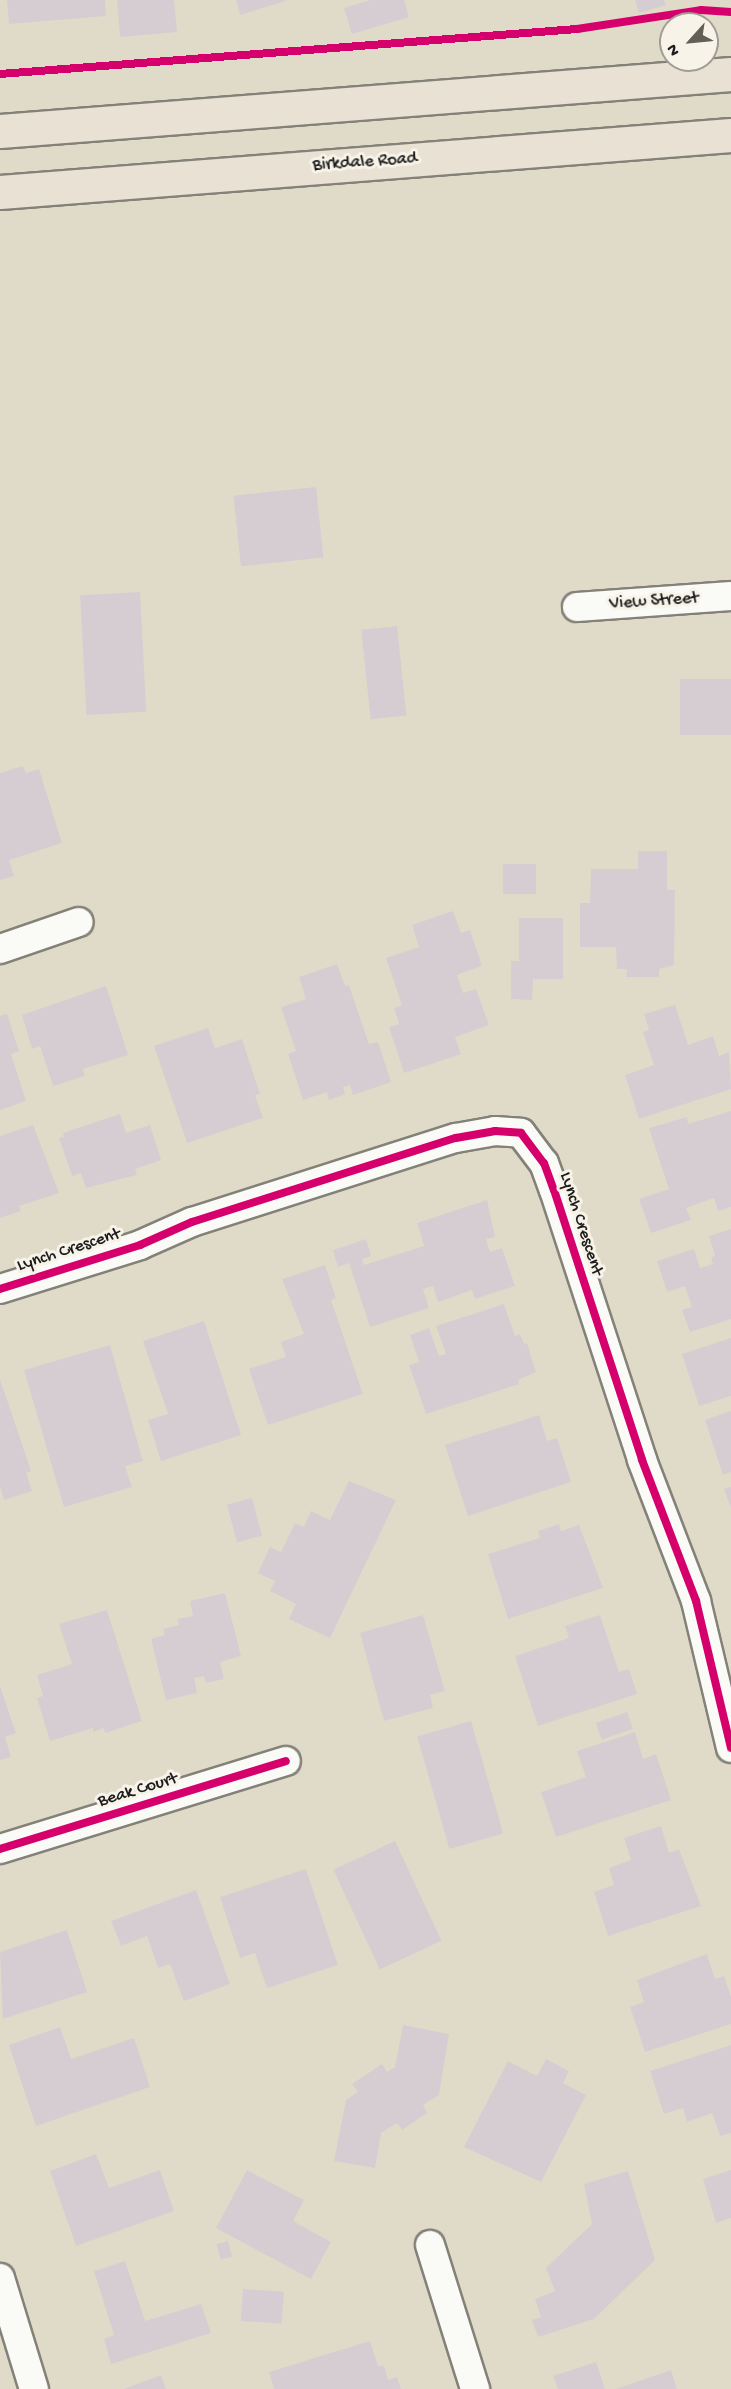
<!DOCTYPE html>
<html>
<head>
<meta charset="utf-8">
<style>
  body { margin:0 }
  #map { position:relative; width:731px; height:2389px; overflow:hidden; background:#e0dbc8; font-family:"Gochi Hand",sans-serif }
  div>[style] { position:absolute }
  .building>* { inset:0; background:#d6cdd2; transform-origin:0 0 }
  .path>* { height:4px; margin-top:-2px; transform-origin:0; background:repeating-linear-gradient(90deg,#b7b6b3 0 1.5px,transparent 0 6px) }
  .roads { filter:drop-shadow(2px 0 #848178) drop-shadow(-2px 0 #848178) drop-shadow(0 2px #848178) drop-shadow(0 -2px #848178) }
  .minor>* { height:28px; margin:-14px; padding:0 14px; transform-origin:14px; border-radius:14px; background:#fafaf7 }
  .primary>* { height:33px; margin:-16.5px; padding:0 16.5px; transform-origin:16.5px; border-radius:16.5px; background:#e8e1d4 }
  .cycleway>* { height:8px; margin:-4px; padding:0 4px; transform-origin:4px; border-radius:4px; background:#d6006c }
  span { translate:-50% -50%; white-space:nowrap; text-align:center; line-height:1.15; -webkit-text-stroke:6px #f7f3e8; paint-order:stroke }
  .street-label { font-size:18px; color:#1c1c1c }
  .north { position:absolute; left:659px; top:12px; width:60px; height:60px; box-sizing:border-box; background:#f7f3e8; border:2px solid #9f9d96; border-radius:50%; rotate:243deg; font-size:16px; font-weight:700; line-height:24px; text-align:center; color:#1c1c1c }
  .north::after { content:''; display:block; margin:auto; width:21px; height:27px; background:#615f58; clip-path:polygon(50% 0,100% 100%,50% 72%,0 100%) }
</style>
</head>
<body>
<div id="map">
  <div class="building">
    <div style="clip-path:polygon(7px 0,105px 0,106px 16px,9px 24px)"></div>
    <div style="clip-path:polygon(117px 0,174px 0,177px 32px,120px 37px)"></div>
    <div style="clip-path:polygon(236px 0,285px 0,285px 1px,240px 15px)"></div>
    <div style="clip-path:polygon(370px 0,404px 0,409px 17px,352px 34px,344px 8px)"></div>
    <div style="clip-path:polygon(635px 0,664px 0,666px 5px,639px 13px)"></div>
    <div style="left:316px;top:487px;width:71px;height:83px;rotate:84deg"></div>
    <div style="left:140px;top:592px;width:120px;height:60px;rotate:87deg"></div>
    <div style="left:397px;top:626px;width:90px;height:36px;rotate:84deg"></div>
    <div style="left:731px;top:679px;width:56px;height:51px;rotate:90deg"></div>
    <div style="clip-path:polygon(23px 766px,26px 773px,39px 769px,62px 843px,9px 860px,14px 876px,0 880px,0 773px)"></div>
    <div style="clip-path:polygon(638px 851px,667px 851px,667px 890px,675px 890px,674px 965px,659px 969px,659px 977px,626px 977px,627px 969px,617px 969px,616px 947px,580px 947px,580px 903px,590px 903px,591px 869px,638px 869px)"></div>
    <div style="left:503px;top:864px;width:33px;height:30px"></div>
    <div style="clip-path:polygon(453px 911px,461px 933px,470px 930px,482px 966px,457px 975px,463px 993px,476px 989px,489px 1025px,455px 1037px,461px 1054px,404px 1073px,389px 1027px,399px 1024px,394px 1008px,402px 1005px,386px 958px,419px 947px,412px 925px)"></div>
    <div style="clip-path:polygon(519px 918px,563px 918px,563px 979px,533px 979px,532px 1000px,511px 999px,511px 961px,519px 961px)"></div>
    <div style="clip-path:polygon(337px 964px,345px 986px,349px 985px,369px 1044px,378px 1042px,391px 1082px,353px 1095px,350px 1085px,343px 1087px,345px 1094px,329px 1100px,327px 1092px,303px 1100px,288px 1054px,296px 1051px,281px 1007px,306px 999px,299px 977px)"></div>
    <div style="clip-path:polygon(106px 986px,128px 1055px,83px 1069px,85px 1076px,53px 1086px,40px 1046px,32px 1049px,22px 1015px)"></div>
    <div style="clip-path:polygon(675px 1005px,688px 1045px,713px 1036px,719px 1056px,729px 1052px,731px 1089px,639px 1119px,625px 1075px,654px 1065px,643px 1032px,649px 1030px,644px 1014px)"></div>
    <div style="clip-path:polygon(7px 1014px,19px 1051px,11px 1054px,26px 1101px,0 1110px,0 1016px)"></div>
    <div style="clip-path:polygon(208px 1028px,215px 1048px,242px 1039px,260px 1094px,255px 1095px,263px 1118px,187px 1143px,154px 1046px)"></div>
    <div style="clip-path:polygon(731px 1111px,731px 1207px,718px 1211px,714px 1198px,686px 1208px,691px 1220px,651px 1233px,639px 1199px,669px 1189px,649px 1128px,687px 1117px,688px 1124px)"></div>
    <div style="clip-path:polygon(120px 1114px,126px 1133px,150px 1125px,161px 1160px,135px 1169px,137px 1175px,86px 1188px,81px 1173px,72px 1176px,59px 1138px,64px 1137px,63px 1133px)"></div>
    <div style="clip-path:polygon(33px 1125px,59px 1193px,19px 1206px,21px 1211px,0 1218px,0 1136px)"></div>
    <div style="clip-path:polygon(487px 1200px,495px 1237px,486px 1239px,490px 1252px,502px 1248px,515px 1286px,475px 1299px,472px 1290px,438px 1302px,433px 1286px,423px 1289px,429px 1308px,370px 1327px,349px 1263px,338px 1267px,333px 1250px,366px 1239px,371px 1256px,362px 1259px,364px 1265px,424px 1246px,417px 1223px)"></div>
    <div style="clip-path:polygon(731px 1229px,731px 1319px,690px 1332px,682px 1310px,692px 1307px,685px 1286px,667px 1292px,657px 1261px,694px 1249px,700px 1268px,713px 1264px,711px 1258px,715px 1256px,709px 1236px)"></div>
    <div style="clip-path:polygon(325px 1265px,336px 1298px,331px 1300px,363px 1394px,268px 1425px,249px 1369px,286px 1357px,281px 1342px,304px 1334px,282px 1279px)"></div>
    <div style="clip-path:polygon(504px 1304px,515px 1336px,520px 1334px,524px 1344px,527px 1343px,536px 1372px,518px 1380px,519px 1384px,426px 1414px,409px 1365px,419px 1362px,410px 1335px,429px 1328px,439px 1356px,446px 1354px,436px 1326px)"></div>
    <div style="clip-path:polygon(204px 1321px,241px 1435px,161px 1461px,148px 1420px,168px 1414px,143px 1341px)"></div>
    <div style="clip-path:polygon(731px 1338px,731px 1396px,699px 1406px,682px 1354px)"></div>
    <div style="clip-path:polygon(110px 1345px,143px 1461px,125px 1466px,132px 1487px,64px 1507px,24px 1370px)"></div>
    <div style="clip-path:polygon(0 1379px,31px 1471px,26px 1473px,32px 1491px,4px 1500px,0 1487px)"></div>
    <div style="clip-path:polygon(731px 1411px,731px 1472px,723px 1475px,705px 1420px)"></div>
    <div style="clip-path:polygon(539px 1415px,547px 1441px,557px 1438px,571px 1482px,468px 1516px,445px 1445px)"></div>
    <div style="clip-path:polygon(349px 1481px,396px 1500px,330px 1638px,289px 1619px,296px 1604px,270px 1591px,275px 1581px,258px 1573px,270px 1547px,281px 1552px,295px 1523px,304px 1527px,311px 1511px,330px 1520px)"></div>
    <div style="clip-path:polygon(731px 1487px,731px 1508px,724px 1489px)"></div>
    <div style="left:252px;top:1498px;width:39px;height:26px;rotate:75deg"></div>
    <div style="clip-path:polygon(559px 1524px,561px 1531px,579px 1525px,603px 1588px,508px 1619px,488px 1554px,540px 1538px,538px 1531px)"></div>
    <div style="clip-path:polygon(225px 1593px,241px 1656px,220px 1662px,224px 1679px,206px 1683px,204px 1676px,194px 1678px,197px 1693px,166px 1700px,151px 1639px,165px 1635px,163px 1629px,179px 1625px,177px 1619px,193px 1616px,190px 1601px)"></div>
    <div style="clip-path:polygon(107px 1610px,142px 1721px,105px 1733px,104px 1728px,93px 1732px,93px 1728px,50px 1741px,37px 1698px,43px 1696px,37px 1675px,72px 1664px,59px 1624px)"></div>
    <div style="clip-path:polygon(423px 1615px,445px 1691px,430px 1695px,433px 1708px,384px 1721px,360px 1633px)"></div>
    <div style="clip-path:polygon(600px 1615px,619px 1672px,629px 1669px,637px 1694px,538px 1726px,515px 1656px,569px 1638px,565px 1626px)"></div>
    <div style="clip-path:polygon(0 1686px,16px 1733px,5px 1737px,11px 1757px,0 1760px)"></div>
    <div style="left:627px;top:1712px;width:18px;height:33px;rotate:71deg"></div>
    <div style="left:471px;top:1721px;width:117px;height:56px;rotate:74deg"></div>
    <div style="clip-path:polygon(635px 1732px,643px 1759px,656px 1754px,671px 1800px,556px 1837px,541px 1792px,586px 1777px,577px 1751px)"></div>
    <div style="clip-path:polygon(661px 1826px,669px 1853px,679px 1849px,701px 1906px,608px 1936px,594px 1892px,614px 1885px,609px 1868px,631px 1860px,624px 1838px)"></div>
    <div style="left:395px;top:1841px;width:110px;height:68px;rotate:65deg"></div>
    <div style="clip-path:polygon(306px 1869px,338px 1965px,267px 1988px,255px 1953px,240px 1958px,220px 1897px)"></div>
    <div style="clip-path:polygon(196px 1890px,230px 1984px,184px 2001px,170px 1964px,158px 1968px,147px 1936px,121px 1946px,111px 1921px)"></div>
    <div style="clip-path:polygon(67px 1930px,87px 1992px,3px 2019px,0 1952px)"></div>
    <div style="clip-path:polygon(707px 1954px,715px 1979px,724px 1976px,731px 1997px,731px 2024px,645px 2052px,630px 2007px,644px 2002px,637px 1980px)"></div>
    <div style="clip-path:polygon(403px 2025px,449px 2034px,439px 2095px,423px 2105px,427px 2113px,402px 2130px,397px 2123px,381px 2133px,375px 2168px,334px 2161px,346px 2100px,358px 2092px,352px 2084px,382px 2064px,387px 2072px,395px 2067px)"></div>
    <div style="clip-path:polygon(60px 2027px,71px 2059px,134px 2038px,150px 2087px,36px 2126px,9px 2045px)"></div>
    <div style="clip-path:polygon(731px 2045px,731px 2133px,720px 2136px,712px 2113px,687px 2122px,683px 2108px,664px 2114px,650px 2071px)"></div>
    <div style="clip-path:polygon(546px 2059px,569px 2071px,563px 2083px,586px 2095px,541px 2182px,464px 2147px,508px 2061px,537px 2076px)"></div>
    <div style="clip-path:polygon(96px 2154px,109px 2188px,160px 2170px,174px 2211px,76px 2246px,50px 2171px)"></div>
    <div style="clip-path:polygon(247px 2170px,304px 2200px,293px 2221px,331px 2242px,311px 2279px,216px 2228px)"></div>
    <div style="clip-path:polygon(731px 2170px,731px 2218px,716px 2223px,703px 2179px)"></div>
    <div style="clip-path:polygon(628px 2171px,655px 2260px,594px 2319px,538px 2337px,532px 2320px,541px 2317px,535px 2299px,555px 2291px,546px 2268px,592px 2224px,584px 2184px)"></div>
    <div style="left:228px;top:2241px;width:16px;height:12px;rotate:75deg"></div>
    <div style="clip-path:polygon(125px 2261px,145px 2321px,201px 2304px,211px 2333px,111px 2364px,104px 2339px,114px 2335px,94px 2271px)"></div>
    <div style="left:243px;top:2289px;width:41px;height:32px;rotate:4deg"></div>
    <div style="clip-path:polygon(370px 2341px,378px 2366px,384px 2366px,388px 2380px,397px 2377px,401px 2389px,274px 2389px,269px 2372px)"></div>
    <div style="clip-path:polygon(596px 2362px,605px 2389px,558px 2389px,553px 2376px)"></div>
    <div style="clip-path:polygon(671px 2370px,677px 2389px,616px 2389px)"></div>
    <div style="clip-path:polygon(161px 2375px,166px 2389px,124px 2389px)"></div>
  </div>
  <div class="path">
    <div style="left:0;top:74px;width:579px;rotate:-4.46deg"></div>
    <div style="left:577px;top:29px;width:125px;rotate:-8.7deg"></div>
    <div style="left:701px;top:10px;width:30px;rotate:4deg"></div>
  </div>
  <div class="roads">
    <div class="minor">
      <div style="left:577px;top:607px;width:154px;rotate:-4.1deg"></div>
      <div style="left:0;top:949px;width:83px;rotate:-18.9deg"></div>
      <div style="left:0;top:1289px;width:147px;rotate:-17.4deg"></div>
      <div style="left:140px;top:1245px;width:57px;rotate:-23.9deg"></div>
      <div style="left:192px;top:1222px;width:277px;rotate:-17.7deg"></div>
      <div style="left:456px;top:1138px;width:40px;rotate:-10deg"></div>
      <div style="left:495px;top:1131px;width:26px;rotate:4deg"></div>
      <div style="left:521px;top:1133px;width:38px;rotate:53deg"></div>
      <div style="left:544px;top:1163px;width:29px;rotate:70deg"></div>
      <div style="left:554px;top:1190px;width:284px;rotate:71.9deg"></div>
      <div style="left:642px;top:1460px;width:151px;rotate:69deg"></div>
      <div style="left:696px;top:1601px;width:151px;rotate:76.6deg"></div>
      <div style="left:0;top:1849px;width:299px;rotate:-17.1deg"></div>
      <div style="left:430px;top:2245px;width:151px;rotate:72.6deg"></div>
      <div style="left:0;top:2278px;width:116px;rotate:73deg"></div>
    </div>
    <div class="primary">
      <div style="left:0;top:131px;width:733px;rotate:-4.46deg"></div>
      <div style="left:0;top:192px;width:733px;rotate:-4.46deg"></div>
    </div>
  </div>
  <div class="cycleway">
    <div style="left:0;top:74px;width:579px;rotate:-4.46deg"></div>
    <div style="left:577px;top:29px;width:125px;rotate:-8.7deg"></div>
    <div style="left:701px;top:10px;width:30px;rotate:4deg"></div>
    <div style="left:0;top:1289px;width:147px;rotate:-17.4deg"></div>
    <div style="left:140px;top:1245px;width:57px;rotate:-23.9deg"></div>
    <div style="left:192px;top:1222px;width:277px;rotate:-17.7deg"></div>
    <div style="left:456px;top:1138px;width:40px;rotate:-10deg"></div>
    <div style="left:495px;top:1131px;width:26px;rotate:4deg"></div>
    <div style="left:521px;top:1133px;width:38px;rotate:53deg"></div>
    <div style="left:544px;top:1163px;width:29px;rotate:70deg"></div>
    <div style="left:554px;top:1190px;width:284px;rotate:71.9deg"></div>
    <div style="left:642px;top:1460px;width:151px;rotate:69deg"></div>
    <div style="left:696px;top:1601px;width:151px;rotate:76.6deg"></div>
    <div style="left:0;top:1849px;width:299px;rotate:-17.1deg"></div>
  </div>
  <div class="street-label">
    <span style="left:365px;top:163px;rotate:-4deg">Birkdale Road</span>
    <span style="left:654px;top:602px;rotate:-4deg">View Street</span>
    <span style="left:580px;top:1224px;rotate:72deg">Lynch Crescent</span>
    <span style="left:69px;top:1251px;rotate:-18deg">Lynch Crescent</span>
    <span style="left:138px;top:1791px;rotate:-17deg">Beak Court</span>
  </div>
  <div class="north">N</div>
</div>
</body>
</html>
